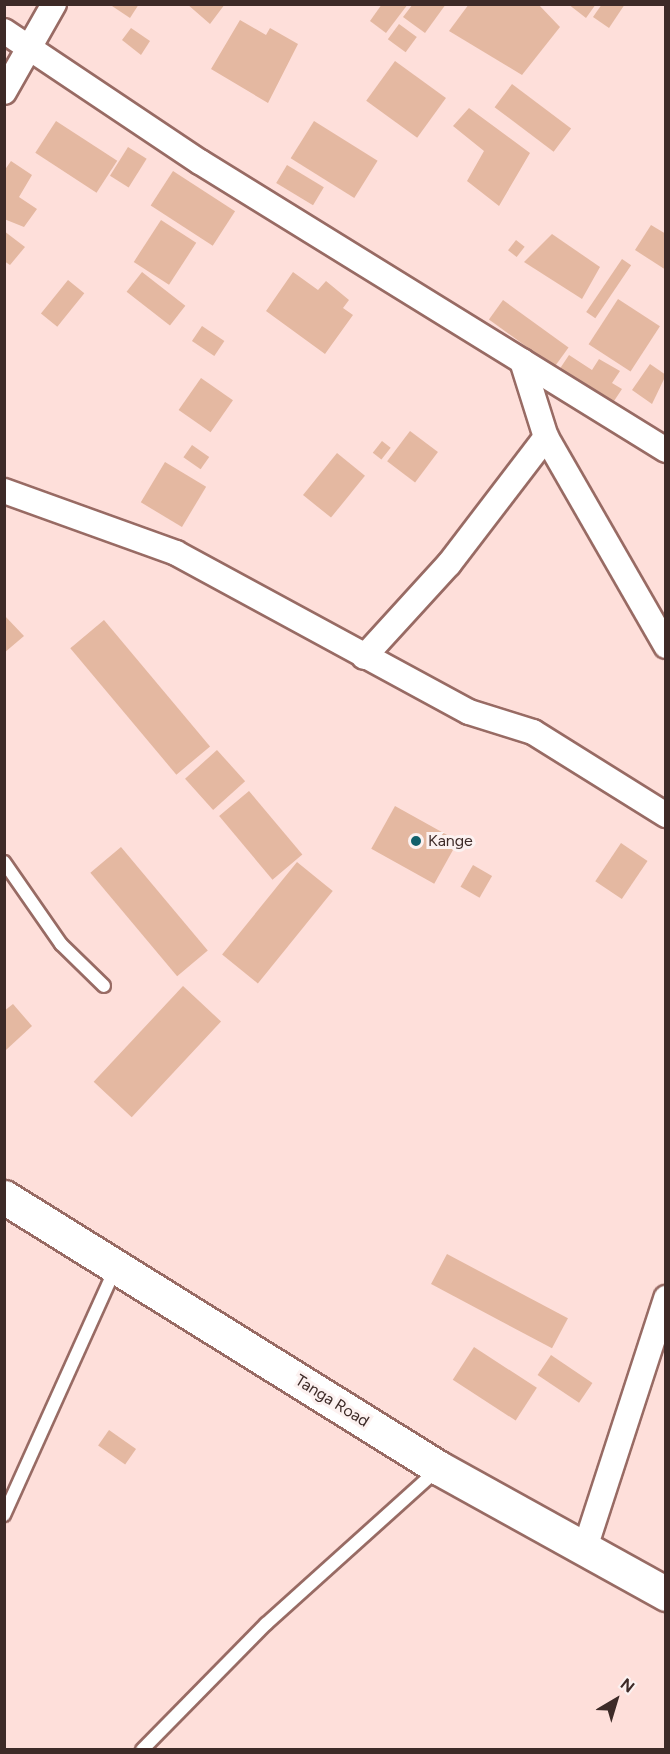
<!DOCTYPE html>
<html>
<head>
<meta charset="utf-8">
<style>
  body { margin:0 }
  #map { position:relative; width:670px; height:1754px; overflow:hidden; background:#fedfda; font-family:Figtree,sans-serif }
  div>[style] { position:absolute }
  .building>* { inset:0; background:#e4b8a1; transform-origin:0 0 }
  .roads { filter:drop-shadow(2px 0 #986b64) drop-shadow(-2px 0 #986b64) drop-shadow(0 2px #986b64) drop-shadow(0 -2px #986b64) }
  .service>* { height:12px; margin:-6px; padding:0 6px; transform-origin:6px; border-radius:6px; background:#fff }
  .minor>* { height:24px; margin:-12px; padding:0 12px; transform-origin:12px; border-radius:12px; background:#fff }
  .trunk>* { height:33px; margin:-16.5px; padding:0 16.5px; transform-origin:16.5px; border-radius:16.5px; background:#fff }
  .dots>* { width:16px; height:16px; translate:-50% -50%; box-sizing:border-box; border:3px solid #fcf1f0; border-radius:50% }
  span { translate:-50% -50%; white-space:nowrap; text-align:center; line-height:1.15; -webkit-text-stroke:6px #fcf1f0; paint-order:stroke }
  .poi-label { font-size:16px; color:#3d2a27 }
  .left { translate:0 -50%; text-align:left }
  .street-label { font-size:16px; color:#3d2a27 }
  .frame { position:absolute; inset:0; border:6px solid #3d2a27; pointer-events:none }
  .north { position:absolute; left:586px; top:1670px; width:60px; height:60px; -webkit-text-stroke:4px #fcf1f0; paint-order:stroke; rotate:38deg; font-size:16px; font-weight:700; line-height:24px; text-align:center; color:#3d2a27 }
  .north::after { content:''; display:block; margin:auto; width:21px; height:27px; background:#3d2a27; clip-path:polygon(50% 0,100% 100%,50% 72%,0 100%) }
</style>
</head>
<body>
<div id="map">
  <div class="building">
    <div style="clip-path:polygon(109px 4px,139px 4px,130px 18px)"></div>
    <div style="clip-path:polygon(187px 4px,225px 4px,210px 24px)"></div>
    <div style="clip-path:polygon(382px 4px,408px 4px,386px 33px,370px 21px)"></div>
    <div style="clip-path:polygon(413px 4px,446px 4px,425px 33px,403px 17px)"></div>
    <div style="clip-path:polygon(469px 4px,538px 4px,560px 27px,522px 75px,449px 31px)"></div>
    <div style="clip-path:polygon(568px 4px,596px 4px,586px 18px)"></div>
    <div style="clip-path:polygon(602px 4px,625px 4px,609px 28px,593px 17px)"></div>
    <div style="clip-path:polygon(240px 20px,266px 35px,270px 28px,298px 44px,268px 103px,211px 69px)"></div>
    <div style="left:399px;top:24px;width:22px;height:19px;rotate:36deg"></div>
    <div style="clip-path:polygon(131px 28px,150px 41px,141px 55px,122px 40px)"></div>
    <div style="left:395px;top:61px;width:63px;height:49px;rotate:36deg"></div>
    <div style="left:512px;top:84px;width:74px;height:29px;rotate:37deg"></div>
    <div style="clip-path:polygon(469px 108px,530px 153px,499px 206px,467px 181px,484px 151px,453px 126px)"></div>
    <div style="left:56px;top:121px;width:73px;height:38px;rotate:33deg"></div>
    <div style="left:314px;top:121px;width:75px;height:44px;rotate:32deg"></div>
    <div style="left:128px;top:147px;width:22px;height:34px;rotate:32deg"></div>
    <div style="clip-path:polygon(11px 161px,32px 175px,19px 197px,37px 209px,24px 227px,4px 219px,4px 171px)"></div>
    <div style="left:287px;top:165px;width:43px;height:21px;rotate:31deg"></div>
    <div style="left:173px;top:171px;width:74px;height:41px;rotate:33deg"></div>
    <div style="left:161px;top:220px;width:42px;height:50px;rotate:33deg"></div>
    <div style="clip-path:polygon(651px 225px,666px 234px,666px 270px,635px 250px)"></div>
    <div style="clip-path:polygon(4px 231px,25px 247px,10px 265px,4px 261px)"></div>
    <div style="clip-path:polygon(552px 234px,600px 267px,582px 299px,524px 262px)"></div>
    <div style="left:516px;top:240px;width:11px;height:13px;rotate:38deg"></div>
    <div style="left:622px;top:259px;width:11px;height:64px;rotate:34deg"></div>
    <div style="left:142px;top:272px;width:55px;height:25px;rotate:38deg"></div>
    <div style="clip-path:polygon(293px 272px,318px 290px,326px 281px,349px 300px,343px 308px,353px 315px,325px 354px,266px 311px)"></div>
    <div style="left:68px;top:280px;width:21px;height:43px;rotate:39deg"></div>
    <div style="left:618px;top:299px;width:50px;height:54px;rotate:33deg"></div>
    <div style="left:503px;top:300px;width:81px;height:24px;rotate:36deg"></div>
    <div style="left:202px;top:326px;width:27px;height:18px;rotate:34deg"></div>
    <div style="clip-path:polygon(569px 355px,592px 370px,599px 359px,620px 371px,612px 383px,622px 389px,612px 404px,559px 370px)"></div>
    <div style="clip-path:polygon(650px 364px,666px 375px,652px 404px,632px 390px)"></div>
    <div style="left:201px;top:378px;width:39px;height:39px;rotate:35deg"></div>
    <div style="left:410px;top:431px;width:35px;height:38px;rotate:37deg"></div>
    <div style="left:382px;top:441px;width:11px;height:15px;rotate:38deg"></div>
    <div style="left:192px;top:445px;width:21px;height:15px;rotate:35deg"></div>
    <div style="left:337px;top:453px;width:36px;height:54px;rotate:39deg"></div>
    <div style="left:165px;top:462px;width:48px;height:47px;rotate:31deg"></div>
    <div style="clip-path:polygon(4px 615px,24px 636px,4px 653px)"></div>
    <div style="left:104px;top:620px;width:165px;height:44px;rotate:50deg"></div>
    <div style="left:217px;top:750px;width:42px;height:43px;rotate:48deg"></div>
    <div style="left:249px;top:791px;width:83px;height:39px;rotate:50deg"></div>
    <div style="left:395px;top:806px;width:72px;height:49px;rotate:29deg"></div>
    <div style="left:621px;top:843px;width:32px;height:46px;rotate:34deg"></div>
    <div style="left:121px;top:847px;width:135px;height:40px;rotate:50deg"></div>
    <div style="left:297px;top:862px;width:46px;height:119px;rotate:39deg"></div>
    <div style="left:473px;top:865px;width:22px;height:25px;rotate:30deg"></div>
    <div style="left:183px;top:986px;width:52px;height:131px;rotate:43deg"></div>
    <div style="clip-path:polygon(13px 1004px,32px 1026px,6px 1050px,4px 1011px)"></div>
    <div style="left:447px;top:1254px;width:137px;height:34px;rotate:28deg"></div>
    <div style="left:474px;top:1347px;width:75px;height:39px;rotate:33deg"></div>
    <div style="left:551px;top:1355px;width:50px;height:24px;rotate:34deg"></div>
    <div style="left:109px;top:1430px;width:33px;height:19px;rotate:35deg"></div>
  </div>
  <div class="roads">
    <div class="service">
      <div style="left:4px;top:862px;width:100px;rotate:55.2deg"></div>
      <div style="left:61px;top:944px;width:60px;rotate:44.3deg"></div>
      <div style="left:4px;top:1515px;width:272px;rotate:-65.7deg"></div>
      <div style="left:142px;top:1750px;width:177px;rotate:-45.5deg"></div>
      <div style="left:266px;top:1624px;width:232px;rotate:-42deg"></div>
    </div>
    <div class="minor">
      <div style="left:4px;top:31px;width:236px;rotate:33.8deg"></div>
      <div style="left:200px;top:162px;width:548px;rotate:31.72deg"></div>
      <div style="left:4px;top:92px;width:101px;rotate:-60.4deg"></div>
      <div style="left:522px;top:361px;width:80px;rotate:72.5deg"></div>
      <div style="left:546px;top:437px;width:241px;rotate:60.1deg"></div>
      <div style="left:4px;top:491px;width:183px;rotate:19.8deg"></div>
      <div style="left:176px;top:553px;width:333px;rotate:28.5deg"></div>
      <div style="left:469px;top:712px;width:67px;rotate:17.4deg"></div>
      <div style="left:533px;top:732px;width:157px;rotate:32deg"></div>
      <div style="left:364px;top:657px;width:126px;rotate:-47.6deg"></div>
      <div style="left:449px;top:564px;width:160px;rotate:-52.6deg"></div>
      <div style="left:585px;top:1548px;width:263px;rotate:-72deg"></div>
    </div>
    <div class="trunk">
      <div style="left:4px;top:1197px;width:513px;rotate:31.92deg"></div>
      <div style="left:439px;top:1468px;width:260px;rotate:29deg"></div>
    </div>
  </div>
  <div class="dots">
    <div style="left:416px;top:841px;background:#12606b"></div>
  </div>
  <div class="poi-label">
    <span class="left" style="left:428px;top:841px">Kange</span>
  </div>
  <div class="street-label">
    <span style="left:332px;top:1401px;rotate:32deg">Tanga Road</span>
  </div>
  <div class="frame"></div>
  <div class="north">N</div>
</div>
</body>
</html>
